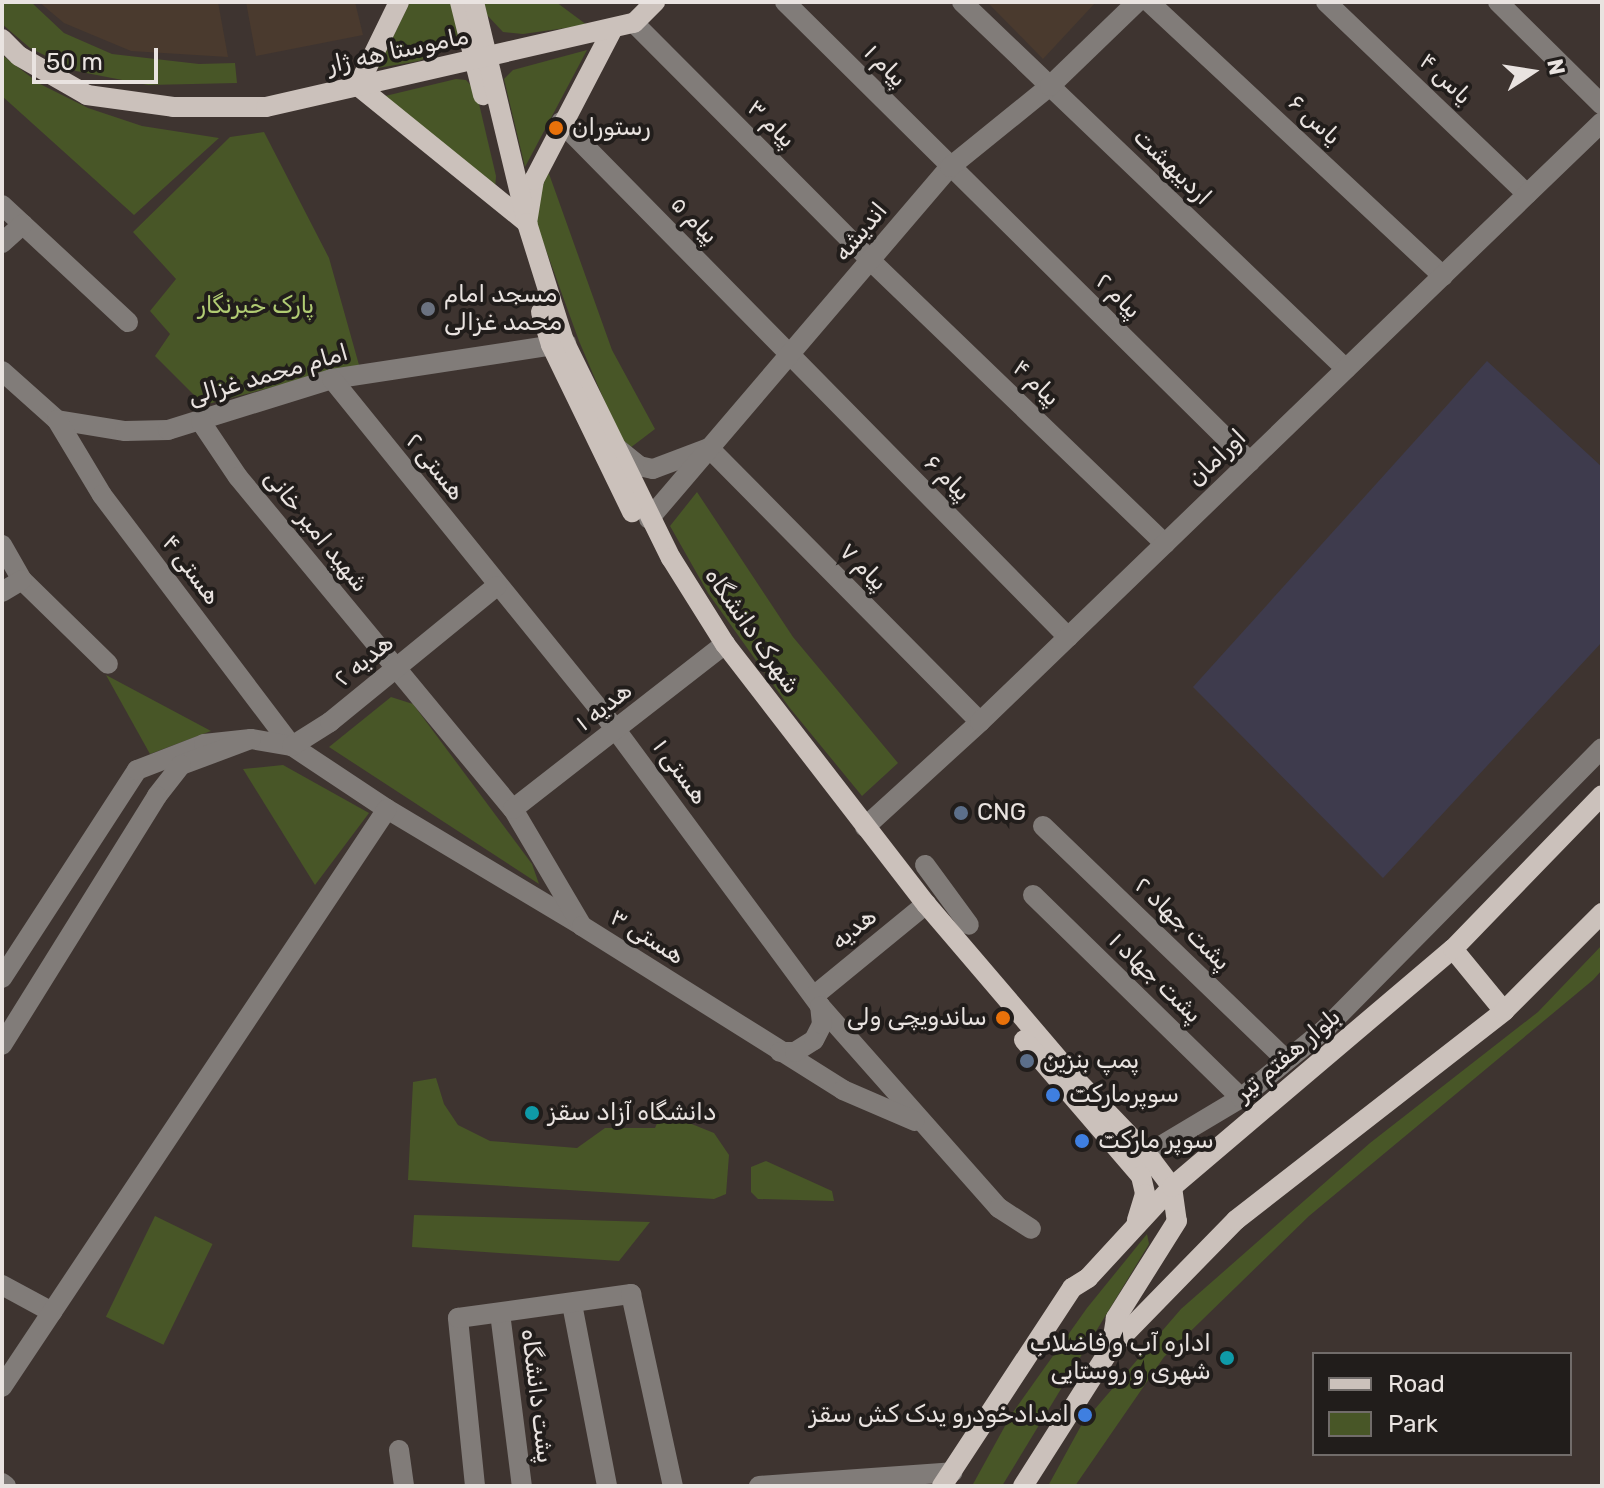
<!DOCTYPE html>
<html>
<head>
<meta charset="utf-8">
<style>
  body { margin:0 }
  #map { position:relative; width:1604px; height:1488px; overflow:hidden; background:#3e3430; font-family:Rubik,"Noto Naskh Arabic",sans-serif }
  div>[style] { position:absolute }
  .industrial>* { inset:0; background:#3e3b4d }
  .education>* { inset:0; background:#4a3a2e }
  .green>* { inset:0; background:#485627; transform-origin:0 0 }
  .minor>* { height:20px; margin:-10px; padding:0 10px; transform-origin:10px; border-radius:10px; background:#817c79 }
  .major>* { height:20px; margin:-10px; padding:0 10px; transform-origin:10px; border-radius:10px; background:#cbc1bb }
  .dots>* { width:22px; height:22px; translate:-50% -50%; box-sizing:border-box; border:4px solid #211d1b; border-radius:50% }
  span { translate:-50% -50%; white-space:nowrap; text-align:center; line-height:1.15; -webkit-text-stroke:8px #211d1b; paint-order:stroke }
  .street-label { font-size:24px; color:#e9e3e0 }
  .poi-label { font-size:24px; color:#e9e3e0 }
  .left { translate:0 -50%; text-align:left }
  .right { translate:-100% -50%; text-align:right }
  .park-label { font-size:24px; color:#b1cc73 }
  .frame { position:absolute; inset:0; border:4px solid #e9e3e0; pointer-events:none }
  .legend { position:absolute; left:1312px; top:1352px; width:260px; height:104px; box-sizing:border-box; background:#211d1b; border:2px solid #716c6a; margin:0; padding:10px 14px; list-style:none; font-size:24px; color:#e9e3e0 }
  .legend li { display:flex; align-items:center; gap:16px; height:40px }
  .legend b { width:40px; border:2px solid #716c6a }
  .north { position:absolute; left:1492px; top:32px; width:80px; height:80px; -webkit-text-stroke:6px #211d1b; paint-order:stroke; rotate:78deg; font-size:22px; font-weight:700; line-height:32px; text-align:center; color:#e9e3e0 }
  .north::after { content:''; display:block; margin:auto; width:28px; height:36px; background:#e9e3e0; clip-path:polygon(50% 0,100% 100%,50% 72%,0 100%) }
  .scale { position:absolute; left:32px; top:48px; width:126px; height:36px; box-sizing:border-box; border:4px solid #e9e3e0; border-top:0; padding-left:10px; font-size:24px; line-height:28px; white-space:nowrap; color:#e9e3e0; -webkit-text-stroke:6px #211d1b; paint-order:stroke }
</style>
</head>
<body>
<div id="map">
  <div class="industrial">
    <div style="clip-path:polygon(1487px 361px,1602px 467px,1602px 642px,1383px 878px,1193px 687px)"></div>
  </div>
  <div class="education">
    <div style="clip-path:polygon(39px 2px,218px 2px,228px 57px,131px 51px,64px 23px)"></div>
    <div style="clip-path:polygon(246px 2px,355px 2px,363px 35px,256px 56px)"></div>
    <div style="clip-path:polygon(987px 2px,1096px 2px,1043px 59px)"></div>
  </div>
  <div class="green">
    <div style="clip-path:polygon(2px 2px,31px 2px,64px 33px,112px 54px,199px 64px,235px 63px,237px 83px,148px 85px,76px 71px,30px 48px,2px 24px)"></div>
    <div style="clip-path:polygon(410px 2px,457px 2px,462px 29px,449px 48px,419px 61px,378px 68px)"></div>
    <div style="clip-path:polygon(484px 2px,556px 2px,587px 25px,523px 34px,503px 32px,487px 15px)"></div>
    <div style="clip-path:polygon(587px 50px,525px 167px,504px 79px,513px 70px)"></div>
    <div style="clip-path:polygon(2px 55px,40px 84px,88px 108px,142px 126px,219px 138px,134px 215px,2px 96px)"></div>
    <div style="clip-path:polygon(456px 79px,466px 80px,476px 91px,496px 176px,495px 190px,381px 97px)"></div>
    <div style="clip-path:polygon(264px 132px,329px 258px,359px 365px,204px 405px,155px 356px,170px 334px,150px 311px,176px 279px,133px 232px,230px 137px)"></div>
    <div style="clip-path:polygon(548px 171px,612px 350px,655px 429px,630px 448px,618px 433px,579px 341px,533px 214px)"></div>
    <div style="clip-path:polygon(697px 492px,793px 637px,898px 763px,862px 796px,789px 707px,708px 593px,670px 526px)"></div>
    <div style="clip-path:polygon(106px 675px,211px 731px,150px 754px)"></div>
    <div style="clip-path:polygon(391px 697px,413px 704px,532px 864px,539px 884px,329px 747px)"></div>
    <div style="clip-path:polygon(283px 765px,369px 813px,315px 885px,243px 769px)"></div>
    <div style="clip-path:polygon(1602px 945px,1602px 970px,1593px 980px,1309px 1216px,1164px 1357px,1075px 1486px,1048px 1486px,1082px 1424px,1181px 1309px,1370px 1143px,1538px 1012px)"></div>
    <div style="clip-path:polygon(436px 1078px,444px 1104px,458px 1125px,490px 1141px,577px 1148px,605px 1128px,655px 1128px,662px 1112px,714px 1133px,729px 1155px,726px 1194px,714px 1199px,408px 1180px,413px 1082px)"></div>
    <div style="clip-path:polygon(766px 1161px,832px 1191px,834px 1201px,758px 1199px,751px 1192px,751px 1167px)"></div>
    <div style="clip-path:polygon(414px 1215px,650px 1222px,619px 1261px,412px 1247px)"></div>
    <div style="left:155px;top:1216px;width:64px;height:112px;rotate:26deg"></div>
    <div style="clip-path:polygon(1147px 1234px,1149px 1244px,1002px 1486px,972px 1486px,1011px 1415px,1087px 1308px)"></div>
  </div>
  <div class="minor">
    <div style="left:785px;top:2px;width:654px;rotate:44.69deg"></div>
    <div style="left:962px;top:2px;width:531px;rotate:43.7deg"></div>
    <div style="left:1149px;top:2px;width:402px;rotate:43deg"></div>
    <div style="left:1326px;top:2px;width:278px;rotate:43.7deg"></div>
    <div style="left:1498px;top:2px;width:146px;rotate:44.7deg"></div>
    <div style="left:634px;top:23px;width:336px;rotate:45.1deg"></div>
    <div style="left:871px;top:261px;width:408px;rotate:43.9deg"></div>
    <div style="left:561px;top:122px;width:723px;rotate:45.45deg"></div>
    <div style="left:2px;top:205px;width:172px;rotate:42.9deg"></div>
    <div style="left:2px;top:243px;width:28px;rotate:-42deg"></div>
    <div style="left:2px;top:371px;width:74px;rotate:41.7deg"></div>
    <div style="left:57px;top:420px;width:69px;rotate:9.2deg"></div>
    <div style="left:125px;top:431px;width:43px;rotate:-1.3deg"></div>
    <div style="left:168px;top:430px;width:172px;rotate:-17.3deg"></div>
    <div style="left:332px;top:379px;width:237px;rotate:-8.7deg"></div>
    <div style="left:332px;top:379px;width:452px;rotate:51deg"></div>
    <div style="left:616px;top:730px;width:343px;rotate:53.5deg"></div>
    <div style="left:820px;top:1006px;width:270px;rotate:48.5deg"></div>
    <div style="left:999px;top:1208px;width:38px;rotate:33deg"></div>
    <div style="left:57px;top:420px;width:87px;rotate:59deg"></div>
    <div style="left:102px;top:495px;width:315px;rotate:52.9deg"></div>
    <div style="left:292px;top:746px;width:114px;rotate:33.6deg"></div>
    <div style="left:387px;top:809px;width:224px;rotate:30.9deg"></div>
    <div style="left:201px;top:422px;width:66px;rotate:56.1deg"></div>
    <div style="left:238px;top:477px;width:431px;rotate:50.4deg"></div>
    <div style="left:513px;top:809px;width:136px;rotate:59.5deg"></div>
    <div style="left:582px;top:926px;width:308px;rotate:32.1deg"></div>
    <div style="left:843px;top:1090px;width:78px;rotate:23.3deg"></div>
    <div style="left:617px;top:448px;width:28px;rotate:39deg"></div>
    <div style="left:639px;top:466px;width:14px;rotate:12deg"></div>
    <div style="left:653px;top:469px;width:60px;rotate:-20.6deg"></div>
    <div style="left:709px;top:448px;width:385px;rotate:45.3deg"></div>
    <div style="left:649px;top:519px;width:463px;rotate:-49.5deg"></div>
    <div style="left:950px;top:167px;width:129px;rotate:-39deg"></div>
    <div style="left:1050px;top:86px;width:121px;rotate:-44deg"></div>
    <div style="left:2px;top:545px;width:40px;rotate:60.3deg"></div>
    <div style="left:22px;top:580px;width:120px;rotate:44.3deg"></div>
    <div style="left:2px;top:592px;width:23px;rotate:-31deg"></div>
    <div style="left:251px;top:739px;width:42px;rotate:9.7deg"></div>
    <div style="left:292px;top:746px;width:45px;rotate:-32.3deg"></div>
    <div style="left:330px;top:722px;width:215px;rotate:-39.2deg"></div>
    <div style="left:513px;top:809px;width:269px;rotate:-37.9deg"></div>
    <div style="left:1043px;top:826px;width:336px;rotate:43.9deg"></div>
    <div style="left:865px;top:827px;width:156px;rotate:-42.4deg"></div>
    <div style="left:980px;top:722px;width:864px;rotate:-43.97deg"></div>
    <div style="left:925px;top:865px;width:74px;rotate:53.7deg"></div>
    <div style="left:1033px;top:895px;width:291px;rotate:44.3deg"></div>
    <div style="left:2px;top:978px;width:248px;rotate:-57deg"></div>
    <div style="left:137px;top:770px;width:72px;rotate:-21.2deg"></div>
    <div style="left:204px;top:744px;width:47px;rotate:-6.1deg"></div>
    <div style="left:251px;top:739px;width:75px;rotate:159.6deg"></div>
    <div style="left:181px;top:765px;width:39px;rotate:128deg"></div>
    <div style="left:157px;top:796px;width:293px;rotate:121.9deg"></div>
    <div style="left:815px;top:995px;width:144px;rotate:-39.3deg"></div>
    <div style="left:780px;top:1052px;width:15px"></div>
    <div style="left:795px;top:1052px;width:22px;rotate:-32deg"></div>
    <div style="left:814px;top:1040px;width:18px;rotate:-63deg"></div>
    <div style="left:822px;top:1024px;width:18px;rotate:-96deg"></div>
    <div style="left:1147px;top:1154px;width:109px;rotate:-30.8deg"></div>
    <div style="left:1241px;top:1098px;width:106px;rotate:-39.3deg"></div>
    <div style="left:1323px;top:1031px;width:397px;rotate:-45.4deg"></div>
    <div style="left:2px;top:1285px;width:57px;rotate:28.4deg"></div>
    <div style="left:572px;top:1304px;width:185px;rotate:79.1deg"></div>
    <div style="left:500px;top:1313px;width:174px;rotate:82.8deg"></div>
    <div style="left:2px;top:1387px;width:694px;rotate:-56.33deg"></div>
    <div style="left:399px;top:1450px;width:36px;rotate:82deg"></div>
    <div style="left:2px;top:1483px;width:5px;rotate:37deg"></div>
    <div style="left:475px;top:1486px;width:169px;rotate:-95.8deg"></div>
    <div style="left:458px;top:1318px;width:175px;rotate:-7.9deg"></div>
    <div style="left:631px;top:1294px;width:197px;rotate:77.7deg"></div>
    <div style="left:759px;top:1486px;width:194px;rotate:-4.1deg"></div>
  </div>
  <div class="major">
    <div style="left:399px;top:2px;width:93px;rotate:116deg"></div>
    <div style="left:358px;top:86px;width:218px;rotate:39deg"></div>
    <div style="left:527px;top:223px;width:44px;rotate:-80.8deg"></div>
    <div style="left:534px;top:180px;width:171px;rotate:-62.5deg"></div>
    <div style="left:460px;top:2px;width:96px;rotate:76.1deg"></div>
    <div style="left:474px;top:2px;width:227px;rotate:76.5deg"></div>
    <div style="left:527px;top:223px;width:124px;rotate:72.6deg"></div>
    <div style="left:564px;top:341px;width:242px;rotate:63.8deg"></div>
    <div style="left:671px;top:558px;width:102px;rotate:57.9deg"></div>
    <div style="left:725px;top:644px;width:329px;rotate:52.3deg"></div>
    <div style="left:926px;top:904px;width:234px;rotate:49.5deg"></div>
    <div style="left:1078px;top:1082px;width:100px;rotate:46.2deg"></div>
    <div style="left:1147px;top:1154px;width:41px;rotate:52.9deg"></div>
    <div style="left:1172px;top:1187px;width:34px;rotate:82deg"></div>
    <div style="left:1177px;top:1221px;width:115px;rotate:122.2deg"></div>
    <div style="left:1116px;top:1318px;width:30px;rotate:99deg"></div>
    <div style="left:2px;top:39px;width:24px;rotate:45deg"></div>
    <div style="left:19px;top:56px;width:78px;rotate:29.8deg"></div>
    <div style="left:87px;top:95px;width:87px;rotate:7.9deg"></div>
    <div style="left:173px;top:107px;width:93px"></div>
    <div style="left:266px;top:107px;width:377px;rotate:-12.9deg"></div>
    <div style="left:634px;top:23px;width:30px;rotate:-45deg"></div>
    <div style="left:541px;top:312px;width:34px;rotate:73deg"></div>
    <div style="left:551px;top:345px;width:186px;rotate:64.1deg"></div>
    <div style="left:1453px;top:949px;width:80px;rotate:50.6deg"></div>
    <div style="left:1024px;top:1040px;width:179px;rotate:49.3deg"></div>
    <div style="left:1141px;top:1176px;width:18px;rotate:77deg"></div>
    <div style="left:1145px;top:1194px;width:28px;rotate:107deg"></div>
    <div style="left:942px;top:1486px;width:237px;rotate:-56.7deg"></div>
    <div style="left:1072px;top:1288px;width:19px;rotate:-32deg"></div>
    <div style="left:1088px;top:1278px;width:124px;rotate:-47.3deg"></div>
    <div style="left:1172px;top:1187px;width:368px;rotate:-40.3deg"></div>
    <div style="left:1453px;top:949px;width:214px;rotate:-45.9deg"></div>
    <div style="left:1023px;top:1486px;width:164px;rotate:-57.5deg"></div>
    <div style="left:1111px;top:1348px;width:179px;rotate:-45.7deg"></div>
    <div style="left:1236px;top:1220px;width:340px;rotate:-37.9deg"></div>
    <div style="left:1504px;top:1011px;width:139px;rotate:-45deg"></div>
  </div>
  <div class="dots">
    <div style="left:556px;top:128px;background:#e8710a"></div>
    <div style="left:428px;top:309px;background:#6b7280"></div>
    <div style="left:961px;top:813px;background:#5c6f8a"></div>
    <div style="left:1003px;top:1018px;background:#e8710a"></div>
    <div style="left:1027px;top:1061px;background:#5c6f8a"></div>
    <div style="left:1053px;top:1095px;background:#3f7fe0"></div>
    <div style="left:532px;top:1113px;background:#0f9aa8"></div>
    <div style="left:1082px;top:1141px;background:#3f7fe0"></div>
    <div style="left:1227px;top:1358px;background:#0f9aa8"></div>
    <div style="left:1085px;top:1415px;background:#3f7fe0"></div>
  </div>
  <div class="street-label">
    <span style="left:398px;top:51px;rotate:-12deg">ماموستا هه ژار</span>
    <span style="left:885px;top:66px;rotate:45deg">پیام ۱</span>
    <span style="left:1445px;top:79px;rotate:44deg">یاس ۴</span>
    <span style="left:1314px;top:120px;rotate:43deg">یاس ۶</span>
    <span style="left:771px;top:124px;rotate:45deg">پیام ۳</span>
    <span style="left:1172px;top:167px;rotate:44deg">اردیبهشت</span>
    <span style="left:694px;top:220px;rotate:46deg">پیام ۵</span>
    <span style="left:861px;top:232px;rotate:-50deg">اندیشه</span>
    <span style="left:1118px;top:296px;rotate:45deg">پیام ۲</span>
    <span style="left:268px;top:375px;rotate:-16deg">امام محمد غزالی</span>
    <span style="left:1036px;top:383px;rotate:44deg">پیام ۴</span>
    <span style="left:1217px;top:458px;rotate:-44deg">اورامان</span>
    <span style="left:435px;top:467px;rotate:51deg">هستی ۲</span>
    <span style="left:947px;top:478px;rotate:45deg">پیام ۶</span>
    <span style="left:316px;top:531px;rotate:51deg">شهید امیر خانی</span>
    <span style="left:863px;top:567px;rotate:45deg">پیام ۷</span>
    <span style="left:191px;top:570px;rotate:53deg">هستی ۴</span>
    <span style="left:752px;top:631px;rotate:55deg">شهرک دانشگاه</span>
    <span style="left:364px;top:661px;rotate:-39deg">هدیه ۲</span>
    <span style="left:604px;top:707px;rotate:-38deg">هدیه ۱</span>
    <span style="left:680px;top:772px;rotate:53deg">هستی ۱</span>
    <span style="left:1182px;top:924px;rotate:44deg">پشت جهاد ۲</span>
    <span style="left:854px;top:929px;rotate:-39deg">هدیه</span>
    <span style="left:647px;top:937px;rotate:32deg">هستی ۳</span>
    <span style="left:1155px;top:978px;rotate:44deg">پشت جهاد ۱</span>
    <span style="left:1288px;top:1055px;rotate:-40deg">بلوار هفتم تیر</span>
    <span style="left:537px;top:1396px;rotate:83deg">پشت دانشگاه</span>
  </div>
  <div class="poi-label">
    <span class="left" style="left:572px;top:128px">رستوران</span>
    <span class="left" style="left:444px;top:309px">مسجد امام<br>محمد غزالی</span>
    <span class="left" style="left:977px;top:813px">CNG</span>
    <span class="right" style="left:987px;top:1018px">ساندویچی ولی</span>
    <span class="left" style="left:1043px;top:1061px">پمپ بنزین</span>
    <span class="left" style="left:1069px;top:1095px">سوپرمارکت</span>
    <span class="left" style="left:548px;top:1113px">دانشگاه آزاد سقز</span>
    <span class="left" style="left:1098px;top:1141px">سوپر مارکت</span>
    <span class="right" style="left:1211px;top:1358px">اداره آب و فاضلاب<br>شهری و روستایی</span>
    <span class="right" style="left:1069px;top:1415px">امدادخودرو یدک کش سقز</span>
  </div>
  <div class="park-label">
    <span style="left:256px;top:306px">پارک خبرنگار</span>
  </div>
  <div class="frame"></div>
  <ul class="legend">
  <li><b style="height:10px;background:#cbc1bb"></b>Road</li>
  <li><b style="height:22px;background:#485627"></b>Park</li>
  </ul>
  <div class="north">N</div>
  <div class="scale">50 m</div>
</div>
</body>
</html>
